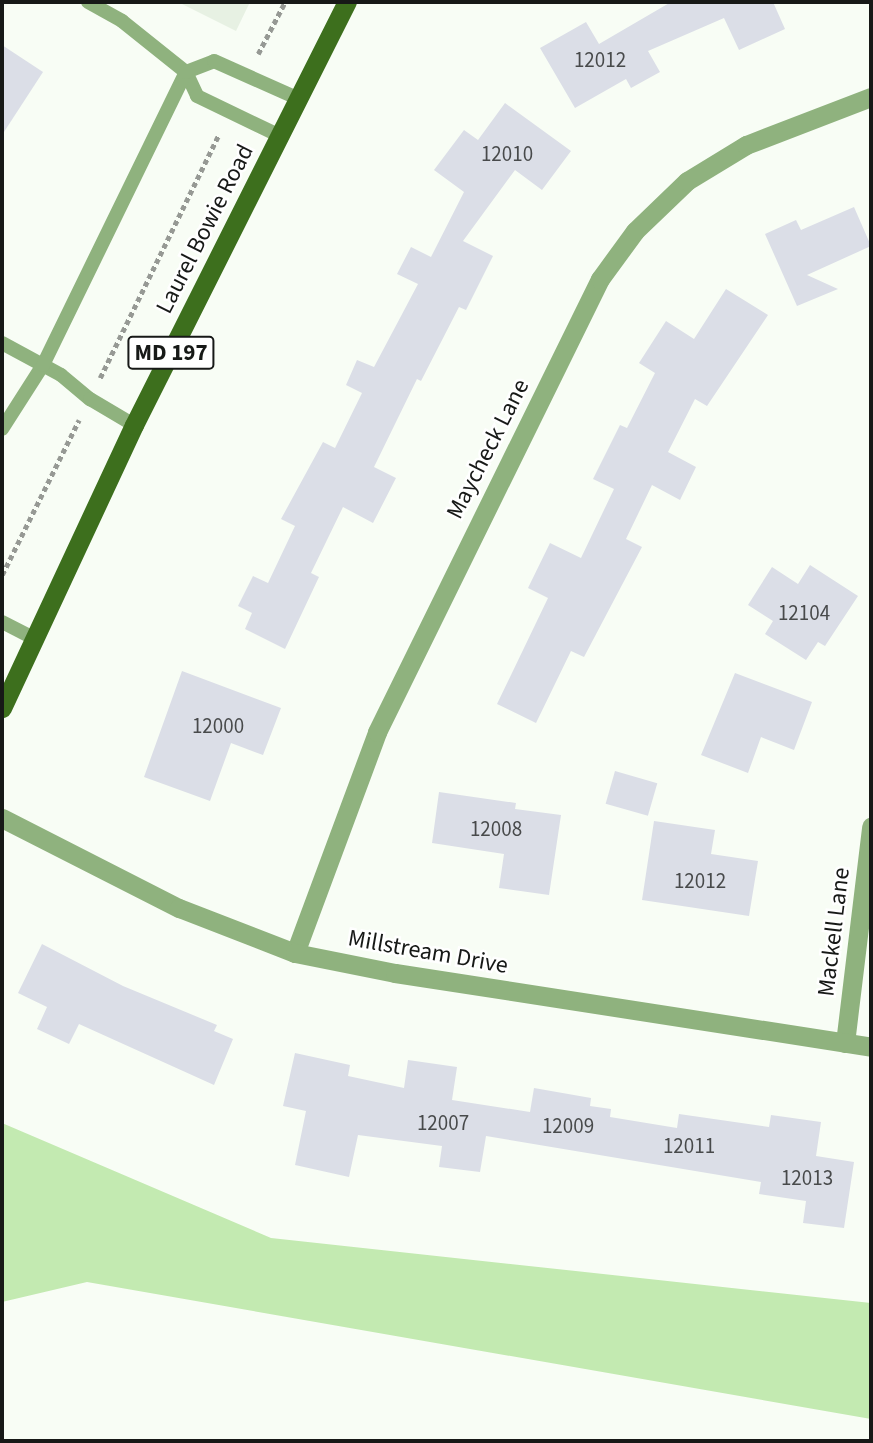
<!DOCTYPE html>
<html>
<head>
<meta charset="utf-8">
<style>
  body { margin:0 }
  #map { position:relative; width:873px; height:1443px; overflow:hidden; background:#f8fdf5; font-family:"Source Sans 3",sans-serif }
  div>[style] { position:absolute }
  .built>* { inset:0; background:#e7f1e3 }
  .green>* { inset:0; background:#c3eab1 }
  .building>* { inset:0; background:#dbdee7; transform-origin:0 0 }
  .path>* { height:4.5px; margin-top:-2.25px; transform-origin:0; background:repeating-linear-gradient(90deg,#969994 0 5px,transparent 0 8.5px) }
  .service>* { height:14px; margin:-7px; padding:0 7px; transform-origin:7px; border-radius:7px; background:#8fb27e }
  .minor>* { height:19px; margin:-9.5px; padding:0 9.5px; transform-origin:9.5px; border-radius:9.5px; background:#8fb27e }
  .tertiary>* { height:19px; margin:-9.5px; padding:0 9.5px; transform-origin:9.5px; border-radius:9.5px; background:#8fb27e }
  .primary>* { height:19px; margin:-9.5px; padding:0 9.5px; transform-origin:9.5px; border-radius:9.5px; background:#3d6f1d }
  span { translate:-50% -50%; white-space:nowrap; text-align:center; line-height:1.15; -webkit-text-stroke:5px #fff; paint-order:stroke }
  .number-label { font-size:21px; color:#484a4b }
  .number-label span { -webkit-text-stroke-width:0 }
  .shield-label span { padding:2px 5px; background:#fff; border:2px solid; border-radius:5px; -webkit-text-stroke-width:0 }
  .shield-label { font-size:23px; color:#171917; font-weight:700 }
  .street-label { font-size:24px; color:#171917 }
  .frame { position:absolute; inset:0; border:4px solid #171917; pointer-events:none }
</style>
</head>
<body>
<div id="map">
  <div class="built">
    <div style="clip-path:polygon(178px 2px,250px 2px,236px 31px)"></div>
  </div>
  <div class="green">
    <div style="clip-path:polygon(2px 1123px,271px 1238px,871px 1303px,871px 1419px,87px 1282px,2px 1302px)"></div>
  </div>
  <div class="building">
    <div style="clip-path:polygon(671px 2px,773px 2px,785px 29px,739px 50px,724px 18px,648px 51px,660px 72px,631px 88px,626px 79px,575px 108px,540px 48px,586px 22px,599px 44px)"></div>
    <div style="clip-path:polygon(2px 45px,43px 72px,2px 135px)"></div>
    <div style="clip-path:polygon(505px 103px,571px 151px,542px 190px,515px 170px,463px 241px,493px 256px,466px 310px,459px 307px,421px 381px,417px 379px,374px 467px,396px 478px,373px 523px,343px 507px,311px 573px,319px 577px,285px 649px,245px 629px,252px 613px,238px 606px,253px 576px,268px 583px,295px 526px,281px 519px,323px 442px,335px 448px,362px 393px,346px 385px,357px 360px,374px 367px,418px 284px,397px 274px,411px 247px,431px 257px,464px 192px,434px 170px,464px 130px,478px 140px)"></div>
    <div style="clip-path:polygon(854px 207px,871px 246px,807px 275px,838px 289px,797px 306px,765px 234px,796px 220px,801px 230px)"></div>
    <div style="clip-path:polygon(726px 289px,768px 315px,707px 406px,695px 399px,668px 452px,696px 467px,680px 500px,652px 485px,626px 539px,642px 547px,584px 657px,571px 651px,536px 723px,497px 704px,548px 598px,528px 588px,550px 543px,581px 558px,614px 489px,593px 479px,620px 425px,627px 428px,655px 373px,639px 363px,666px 321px,694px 339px)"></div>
    <div style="clip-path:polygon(810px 565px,858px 596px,825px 646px,818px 642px,806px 660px,765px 634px,773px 621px,748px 605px,772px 567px,798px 584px)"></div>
    <div style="clip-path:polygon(182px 671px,281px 708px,263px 755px,231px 743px,210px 801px,144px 777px)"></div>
    <div style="clip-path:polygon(735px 673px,812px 702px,794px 750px,761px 737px,748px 773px,701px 755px)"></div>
    <div style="left:615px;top:771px;width:44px;height:34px;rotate:16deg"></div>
    <div style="clip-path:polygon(439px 792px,516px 803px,515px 809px,561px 815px,549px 895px,499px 888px,504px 854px,432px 843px)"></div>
    <div style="clip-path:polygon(654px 821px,715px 830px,711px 854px,758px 861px,749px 916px,642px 900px)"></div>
    <div style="clip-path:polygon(42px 944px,123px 986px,217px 1025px,214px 1031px,233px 1039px,214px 1085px,79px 1024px,69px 1044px,37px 1029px,47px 1007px,18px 993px)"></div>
    <div style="clip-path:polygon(295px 1053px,350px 1065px,348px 1076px,404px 1088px,408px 1060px,457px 1067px,452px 1100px,530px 1112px,534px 1088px,591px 1098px,590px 1106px,611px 1109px,610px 1117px,677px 1128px,679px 1114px,769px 1127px,771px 1115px,821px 1122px,816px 1156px,854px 1162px,844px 1228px,803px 1223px,806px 1201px,759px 1194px,761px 1182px,486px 1136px,480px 1172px,439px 1167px,442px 1146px,358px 1135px,349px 1177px,295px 1165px,306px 1111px,283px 1106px)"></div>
  </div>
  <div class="path">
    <div style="left:258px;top:54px;width:59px;rotate:-62.6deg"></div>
    <div style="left:100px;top:378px;width:271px;rotate:-64deg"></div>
    <div style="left:2px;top:575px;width:173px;rotate:-63.6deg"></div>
  </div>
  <div class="service">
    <div style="left:88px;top:2px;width:39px;rotate:29deg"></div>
    <div style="left:122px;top:21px;width:82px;rotate:38.6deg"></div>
    <div style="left:186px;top:72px;width:26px;rotate:65deg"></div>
    <div style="left:197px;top:96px;width:92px;rotate:25.7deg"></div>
    <div style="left:2px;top:343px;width:67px;rotate:28.5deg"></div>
    <div style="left:61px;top:375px;width:38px;rotate:40deg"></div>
    <div style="left:90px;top:399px;width:51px;rotate:30.6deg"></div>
    <div style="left:2px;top:429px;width:76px;rotate:-57.4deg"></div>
    <div style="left:43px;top:365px;width:326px;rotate:-64deg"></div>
    <div style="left:186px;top:72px;width:30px;rotate:-21deg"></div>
    <div style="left:214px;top:61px;width:93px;rotate:24.1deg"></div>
    <div style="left:2px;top:622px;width:39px;rotate:27deg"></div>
  </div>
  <div class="minor">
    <div style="left:295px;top:953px;width:236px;rotate:-69.6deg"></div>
    <div style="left:377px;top:732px;width:505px;rotate:-63.79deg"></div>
    <div style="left:600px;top:279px;width:59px;rotate:-53.9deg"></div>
    <div style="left:635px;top:231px;width:72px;rotate:-43.9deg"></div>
    <div style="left:687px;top:181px;width:69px;rotate:-31.4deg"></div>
    <div style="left:746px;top:145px;width:134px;rotate:-21deg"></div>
    <div style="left:845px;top:1043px;width:218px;rotate:-83.1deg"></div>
  </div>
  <div class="tertiary">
    <div style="left:2px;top:818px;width:199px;rotate:27deg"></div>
    <div style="left:179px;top:908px;width:124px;rotate:21.2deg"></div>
    <div style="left:295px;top:953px;width:102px;rotate:11.3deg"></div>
    <div style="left:395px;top:973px;width:482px;rotate:8.8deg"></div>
  </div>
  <div class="primary">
    <div style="left:2px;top:708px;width:312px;rotate:-65deg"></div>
    <div style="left:134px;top:425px;width:474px;rotate:-63.3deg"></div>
  </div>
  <div class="number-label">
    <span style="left:600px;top:60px">12012</span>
    <span style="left:507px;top:154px">12010</span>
    <span style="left:804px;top:613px">12104</span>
    <span style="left:218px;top:726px">12000</span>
    <span style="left:496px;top:829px">12008</span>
    <span style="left:700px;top:881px">12012</span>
    <span style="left:443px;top:1123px">12007</span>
    <span style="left:568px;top:1126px">12009</span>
    <span style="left:689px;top:1146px">12011</span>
    <span style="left:807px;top:1178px">12013</span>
  </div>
  <div class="shield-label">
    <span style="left:171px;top:353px">MD 197</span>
  </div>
  <div class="street-label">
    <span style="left:205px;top:229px;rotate:-63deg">Laurel Bowie Road</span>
    <span style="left:488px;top:449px;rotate:-63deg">Maycheck Lane</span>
    <span style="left:834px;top:932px;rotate:-83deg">Mackell Lane</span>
    <span style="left:428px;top:952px;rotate:10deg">Millstream Drive</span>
  </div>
  <div class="frame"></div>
</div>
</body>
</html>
